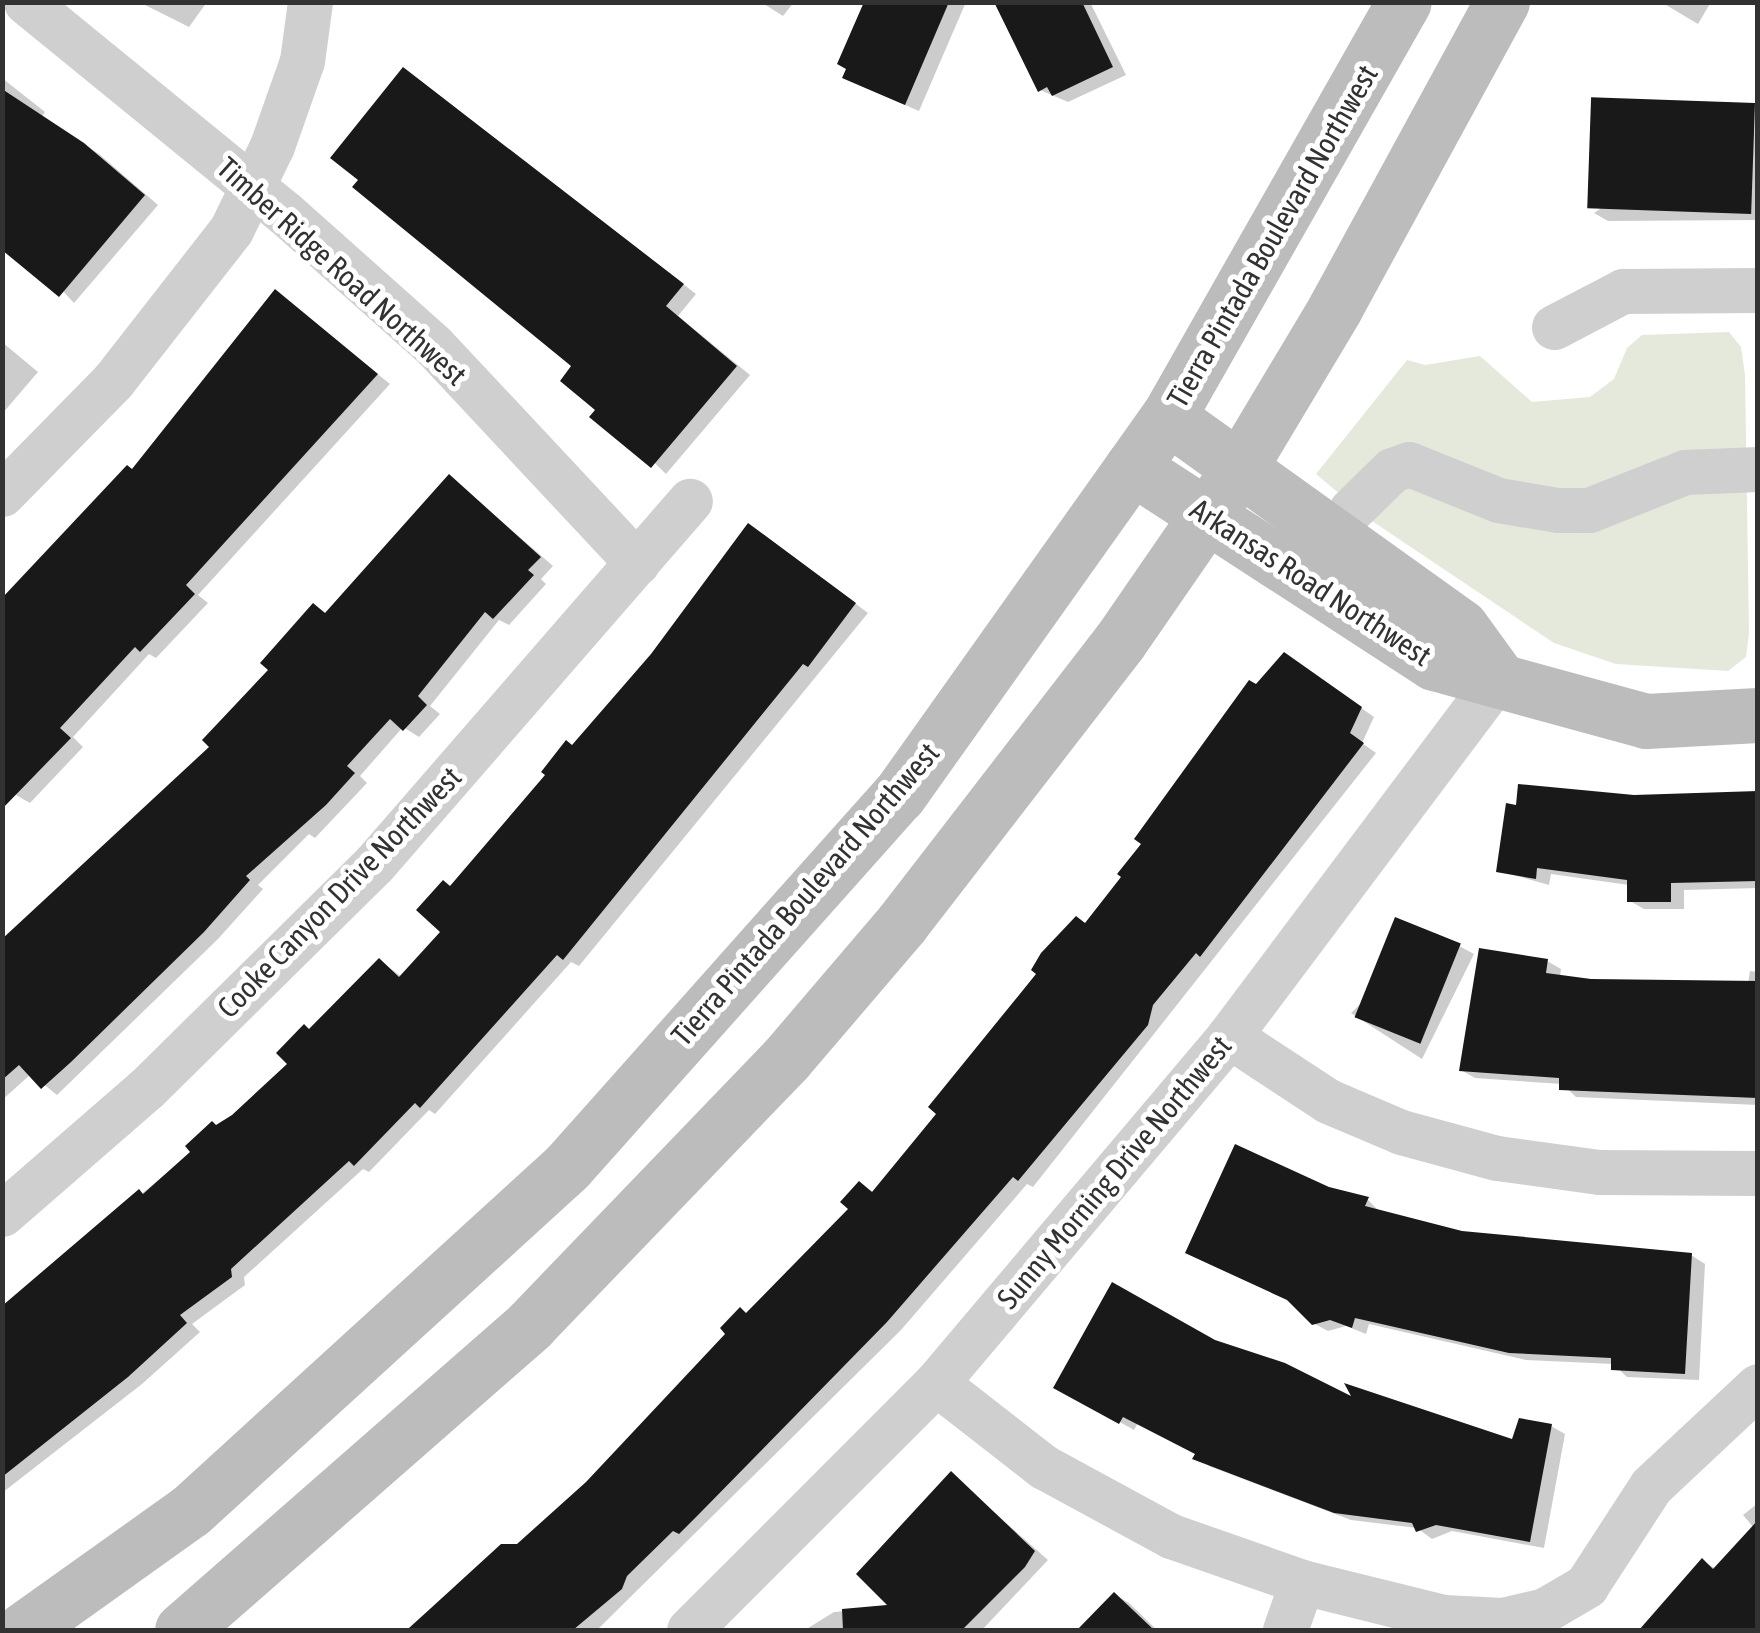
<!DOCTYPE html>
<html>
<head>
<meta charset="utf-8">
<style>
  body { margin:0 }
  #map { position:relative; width:1760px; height:1633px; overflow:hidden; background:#fff; font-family:"Asap Condensed",sans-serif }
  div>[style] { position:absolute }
  .green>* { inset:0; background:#e4e9dc }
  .shadow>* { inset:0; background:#0003 }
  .building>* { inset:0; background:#191919; transform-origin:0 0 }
  .street>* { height:45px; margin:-22.5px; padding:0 22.5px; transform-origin:22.5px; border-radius:22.5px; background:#cfcfcf }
  .secondary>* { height:55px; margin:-27.5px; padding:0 27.5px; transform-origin:27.5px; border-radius:27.5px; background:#bcbcbc }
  span { translate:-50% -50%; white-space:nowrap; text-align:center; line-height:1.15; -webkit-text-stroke:10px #fff; paint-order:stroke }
  .street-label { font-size:30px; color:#323232 }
  .frame { position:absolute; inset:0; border:5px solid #323232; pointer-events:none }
</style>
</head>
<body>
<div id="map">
  <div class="green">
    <div style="clip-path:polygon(1729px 332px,1741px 347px,1745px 375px,1749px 633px,1746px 657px,1728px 671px,1616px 664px,1554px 643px,1372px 521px,1316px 474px,1407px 360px,1425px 365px,1480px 356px,1532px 402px,1590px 397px,1614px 379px,1627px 348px,1642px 335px)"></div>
  </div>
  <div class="shadow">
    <div style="clip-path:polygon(139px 2px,207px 2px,189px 27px)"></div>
    <div style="clip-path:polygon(761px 2px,794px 2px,783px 16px)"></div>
    <div style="clip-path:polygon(866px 2px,966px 2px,919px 111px,859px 85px)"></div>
    <div style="clip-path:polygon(1039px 2px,1090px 2px,1126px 75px,1068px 102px,1040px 90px)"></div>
    <div style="clip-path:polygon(1661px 2px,1711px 2px,1698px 24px)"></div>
    <div style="clip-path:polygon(2px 78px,45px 112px,41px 118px,99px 154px,158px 205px,74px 303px,2px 226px)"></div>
    <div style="clip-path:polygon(418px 79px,696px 294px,678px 316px,750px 375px,666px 474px,599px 409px)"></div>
    <div style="clip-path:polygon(1754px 106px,1758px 220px,1608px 221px,1594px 213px)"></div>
    <div style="clip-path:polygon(276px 292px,390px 384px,198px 595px,208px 603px,156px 658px,149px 654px,73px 737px,83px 747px,30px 803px,16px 795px,133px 472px)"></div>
    <div style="clip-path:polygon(2px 342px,38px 372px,2px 414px)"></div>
    <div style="clip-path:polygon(450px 477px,553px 566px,541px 579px,546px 584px,509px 625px,499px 620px,430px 706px,440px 714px,419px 737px,403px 727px,360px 776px,367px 783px,315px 838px,309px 834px,258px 885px,263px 889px,218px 939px,57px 1095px,31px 1074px,2px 1100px,2px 961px,213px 747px,314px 606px,327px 614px)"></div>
    <div style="clip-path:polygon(763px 534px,868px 613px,579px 966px,571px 962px,435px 1114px,429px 1110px,369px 1172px,363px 1169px,244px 1277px,245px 1285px,192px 1324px,200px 1332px,142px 1384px,2px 1493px,2px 1310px,234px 1117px,291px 1064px,311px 1031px,380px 961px,402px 977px,444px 932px,452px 888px)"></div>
    <div style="clip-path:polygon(1299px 664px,1374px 717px,1362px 743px,1376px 753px,1033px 1187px,1027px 1184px,901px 1330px,597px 1630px,406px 1630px,502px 1546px,518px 1546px,587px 1484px,852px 1209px,859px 1184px,875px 1193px,1087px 925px,1256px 687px)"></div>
    <div style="clip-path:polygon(1758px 794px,1758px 888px,1684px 890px,1684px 909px,1644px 909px,1630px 901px,1629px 885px,1551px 874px,1549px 885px,1499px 871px,1634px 798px)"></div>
    <div style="clip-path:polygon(1435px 933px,1474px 954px,1422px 1059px,1351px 1013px)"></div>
    <div style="clip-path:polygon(1547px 961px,1561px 969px,1560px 977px,1631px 984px,1748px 984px,1750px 971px,1758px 972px,1758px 1105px,1576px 1097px,1562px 1084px,1475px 1078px,1461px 1070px)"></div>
    <div style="clip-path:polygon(1328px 1189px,1368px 1200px,1380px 1212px,1462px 1234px,1691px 1255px,1705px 1264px,1699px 1380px,1627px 1377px,1613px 1364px,1526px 1360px,1369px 1324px,1366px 1334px,1346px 1326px,1328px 1331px,1313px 1323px)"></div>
    <div style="clip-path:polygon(1214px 1342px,1357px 1402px,1513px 1442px,1551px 1426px,1565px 1434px,1544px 1548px,1452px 1531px,1432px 1539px,1417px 1528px,1351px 1520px,1209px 1466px,1198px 1453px,1138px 1423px,1134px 1430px,1057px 1387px)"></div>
    <div style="clip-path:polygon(951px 1474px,1048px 1560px,982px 1630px,805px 1630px,834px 1612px,893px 1607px)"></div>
    <div style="clip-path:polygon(1758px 1503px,1758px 1630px,1641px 1630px,1703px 1561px,1716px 1569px,1754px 1528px,1743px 1515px)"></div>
    <div style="clip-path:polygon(1115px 1595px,1129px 1603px,1157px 1630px,1080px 1630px)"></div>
  </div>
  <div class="building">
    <div style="clip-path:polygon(864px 2px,949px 2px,905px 105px,842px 78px,846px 69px,837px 64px)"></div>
    <div style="clip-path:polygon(994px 2px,1082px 2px,1113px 67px,1052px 96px,1047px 87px,1038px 92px)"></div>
    <div style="clip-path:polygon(403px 67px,684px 284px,666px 306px,737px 366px,651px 468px,589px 417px,595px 410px,560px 381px,571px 366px,352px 187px,358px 180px,330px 158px)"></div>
    <div style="clip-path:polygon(2px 89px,84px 143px,145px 195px,59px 297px,2px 250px)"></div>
    <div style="left:1755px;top:103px;width:111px;height:164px;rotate:92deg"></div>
    <div style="clip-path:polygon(275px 289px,378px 374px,186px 585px,195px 594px,140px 652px,135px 647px,60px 728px,71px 738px,2px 809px,2px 598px,127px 465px,132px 469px)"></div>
    <div style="clip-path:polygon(449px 474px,541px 557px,528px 570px,534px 575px,493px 619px,485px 612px,418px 696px,427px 705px,403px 731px,390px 719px,347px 766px,355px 773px,326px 805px,246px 876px,250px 880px,204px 932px,71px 1062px,41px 1089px,19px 1065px,2px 1080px,2px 939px,209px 747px,202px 740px,268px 670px,260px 663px,313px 603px,325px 613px)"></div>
    <div style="clip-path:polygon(748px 523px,856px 603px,808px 667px,803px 664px,563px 960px,557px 955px,420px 1108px,415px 1103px,354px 1166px,349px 1161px,231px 1269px,232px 1277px,180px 1315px,187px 1323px,128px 1377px,2px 1477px,2px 1306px,139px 1189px,143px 1194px,190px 1152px,185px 1146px,212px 1121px,216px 1125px,232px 1115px,287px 1064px,276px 1053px,304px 1024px,309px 1029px,379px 958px,399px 977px,440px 932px,416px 910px,443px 880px,450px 886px,545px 775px,541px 772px,566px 740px,572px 745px,651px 654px)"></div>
    <div style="clip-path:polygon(1284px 652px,1362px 707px,1350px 733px,1364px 743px,1200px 957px,1196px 953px,1153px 1005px,1148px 1025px,1018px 1181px,1013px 1177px,887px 1322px,701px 1512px,679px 1534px,673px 1531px,627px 1576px,622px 1589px,573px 1630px,407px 1630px,501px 1544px,517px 1544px,586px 1482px,725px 1334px,720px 1328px,740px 1307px,746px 1313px,848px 1209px,840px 1202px,859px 1181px,872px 1192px,936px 1114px,928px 1107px,1036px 974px,1031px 970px,1041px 953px,1076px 916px,1085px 923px,1121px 877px,1117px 874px,1141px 844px,1134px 839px,1249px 680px,1256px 684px)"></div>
    <div style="clip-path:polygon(1518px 784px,1634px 795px,1758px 791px,1758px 881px,1671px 883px,1671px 902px,1627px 902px,1627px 880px,1537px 868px,1536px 879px,1496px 872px,1506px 803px,1516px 805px)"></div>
    <div style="left:1395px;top:917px;width:71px;height:108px;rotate:22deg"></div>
    <div style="clip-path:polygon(1479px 948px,1548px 959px,1546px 973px,1591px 979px,1758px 981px,1758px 1098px,1559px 1090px,1559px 1078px,1459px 1071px)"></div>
    <div style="clip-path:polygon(1235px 1144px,1329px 1187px,1369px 1197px,1365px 1206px,1462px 1231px,1692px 1253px,1685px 1374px,1611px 1370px,1611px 1358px,1509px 1353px,1355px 1318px,1352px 1328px,1330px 1320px,1312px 1325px,1287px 1300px,1185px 1253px)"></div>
    <div style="clip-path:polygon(1112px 1282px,1215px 1340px,1285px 1363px,1351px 1396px,1344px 1383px,1512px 1439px,1519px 1418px,1552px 1424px,1530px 1542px,1436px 1525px,1416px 1532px,1412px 1523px,1334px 1513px,1192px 1459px,1195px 1454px,1160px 1436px,1123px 1417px,1119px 1424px,1053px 1388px)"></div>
    <div style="clip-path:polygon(951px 1471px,1035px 1551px,1025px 1567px,962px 1630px,843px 1630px,842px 1609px,887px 1605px,856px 1574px)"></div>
    <div style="clip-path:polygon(1758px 1520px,1758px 1630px,1639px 1630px,1702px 1558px,1713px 1569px)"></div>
    <div style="clip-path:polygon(1114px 1592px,1154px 1630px,1077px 1630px)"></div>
  </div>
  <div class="street">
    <div style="left:26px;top:2px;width:335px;rotate:39.2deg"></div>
    <div style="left:286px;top:214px;width:198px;rotate:41.7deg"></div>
    <div style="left:434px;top:346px;width:297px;rotate:46.9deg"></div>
    <div style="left:1554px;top:327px;width:78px;rotate:-27.6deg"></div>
    <div style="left:1623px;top:291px;width:135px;rotate:-0.4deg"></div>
    <div style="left:2px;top:494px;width:158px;rotate:-45.5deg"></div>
    <div style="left:113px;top:381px;width:192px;rotate:-52deg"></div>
    <div style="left:231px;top:230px;width:93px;rotate:-64deg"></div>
    <div style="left:272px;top:146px;width:90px;rotate:-70.6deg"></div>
    <div style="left:302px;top:61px;width:60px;rotate:-82.3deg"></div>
    <div style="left:1351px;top:510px;width:57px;rotate:-44.3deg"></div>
    <div style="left:1392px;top:470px;width:18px;rotate:-19deg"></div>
    <div style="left:1409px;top:464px;width:96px;rotate:22deg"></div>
    <div style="left:1498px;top:500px;width:61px;rotate:9.5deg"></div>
    <div style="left:1558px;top:510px;width:31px"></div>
    <div style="left:1589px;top:510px;width:103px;rotate:-21.6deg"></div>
    <div style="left:1685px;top:472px;width:73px;rotate:-2.4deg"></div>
    <div style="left:1229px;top:1036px;width:118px;rotate:33.3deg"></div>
    <div style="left:1328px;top:1101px;width:79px;rotate:23deg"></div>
    <div style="left:1401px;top:1132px;width:99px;rotate:15.2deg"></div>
    <div style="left:1497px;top:1158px;width:103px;rotate:7.8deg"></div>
    <div style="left:1599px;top:1172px;width:159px;rotate:0.4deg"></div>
    <div style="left:2px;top:1214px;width:192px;rotate:-41deg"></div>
    <div style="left:147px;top:1088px;width:320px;rotate:-44.6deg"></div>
    <div style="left:375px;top:863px;width:480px;rotate:-49deg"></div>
    <div style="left:936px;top:1383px;width:137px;rotate:37.9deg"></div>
    <div style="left:1044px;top:1467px;width:145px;rotate:28.5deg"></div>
    <div style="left:1171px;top:1536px;width:139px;rotate:19.3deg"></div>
    <div style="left:1302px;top:1582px;width:145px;rotate:13.9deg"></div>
    <div style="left:1443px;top:1617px;width:60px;rotate:2.9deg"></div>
    <div style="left:1503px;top:1620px;width:43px;rotate:-13.4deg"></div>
    <div style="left:1545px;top:1610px;width:48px;rotate:-30.3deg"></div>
    <div style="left:1586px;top:1586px;width:119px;rotate:-57deg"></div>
    <div style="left:1651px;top:1486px;width:146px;rotate:-43.1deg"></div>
    <div style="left:689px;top:1630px;width:349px;rotate:-45deg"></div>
    <div style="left:936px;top:1383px;width:454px;rotate:-49.8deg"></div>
    <div style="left:1229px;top:1036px;width:448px;rotate:-53.1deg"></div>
    <div style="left:1285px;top:1630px;width:51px;rotate:-70.5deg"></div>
  </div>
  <div class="secondary">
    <div style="left:1168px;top:417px;width:360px;rotate:35.6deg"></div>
    <div style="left:1461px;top:627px;width:63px;rotate:54deg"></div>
    <div style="left:1132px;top:467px;width:360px;rotate:33deg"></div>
    <div style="left:1434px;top:663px;width:220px;rotate:15.3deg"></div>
    <div style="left:1646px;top:721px;width:112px;rotate:-3.1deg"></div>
    <div style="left:23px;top:1630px;width:205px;rotate:-35.5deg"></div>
    <div style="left:190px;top:1511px;width:510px;rotate:-42.38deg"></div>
    <div style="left:567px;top:1167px;width:499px;rotate:-48.3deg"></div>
    <div style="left:899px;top:795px;width:464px;rotate:-54.6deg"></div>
    <div style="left:1168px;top:417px;width:477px;rotate:-60.4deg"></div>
    <div style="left:182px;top:1630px;width:463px;rotate:-41.2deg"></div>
    <div style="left:530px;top:1325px;width:369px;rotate:-46.1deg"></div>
    <div style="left:786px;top:1059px;width:179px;rotate:-49.5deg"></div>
    <div style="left:902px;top:923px;width:356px;rotate:-52.3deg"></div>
    <div style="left:1120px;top:641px;width:211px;rotate:-55.4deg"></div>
    <div style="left:1240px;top:467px;width:185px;rotate:-59.1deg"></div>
    <div style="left:1335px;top:308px;width:349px;rotate:-61.4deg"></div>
  </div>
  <div class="street-label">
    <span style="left:1272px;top:236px;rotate:-60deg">Tierra Pintada Boulevard Northwest</span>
    <span style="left:342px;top:271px;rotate:42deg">Timber Ridge Road Northwest</span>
    <span style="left:1311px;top:582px;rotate:33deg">Arkansas Road Northwest</span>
    <span style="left:339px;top:892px;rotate:-46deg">Cooke Canyon Drive Northwest</span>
    <span style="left:805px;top:894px;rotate:-49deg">Tierra Pintada Boulevard Northwest</span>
    <span style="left:1114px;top:1172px;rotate:-50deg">Sunny Morning Drive Northwest</span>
  </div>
  <div class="frame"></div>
</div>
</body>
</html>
